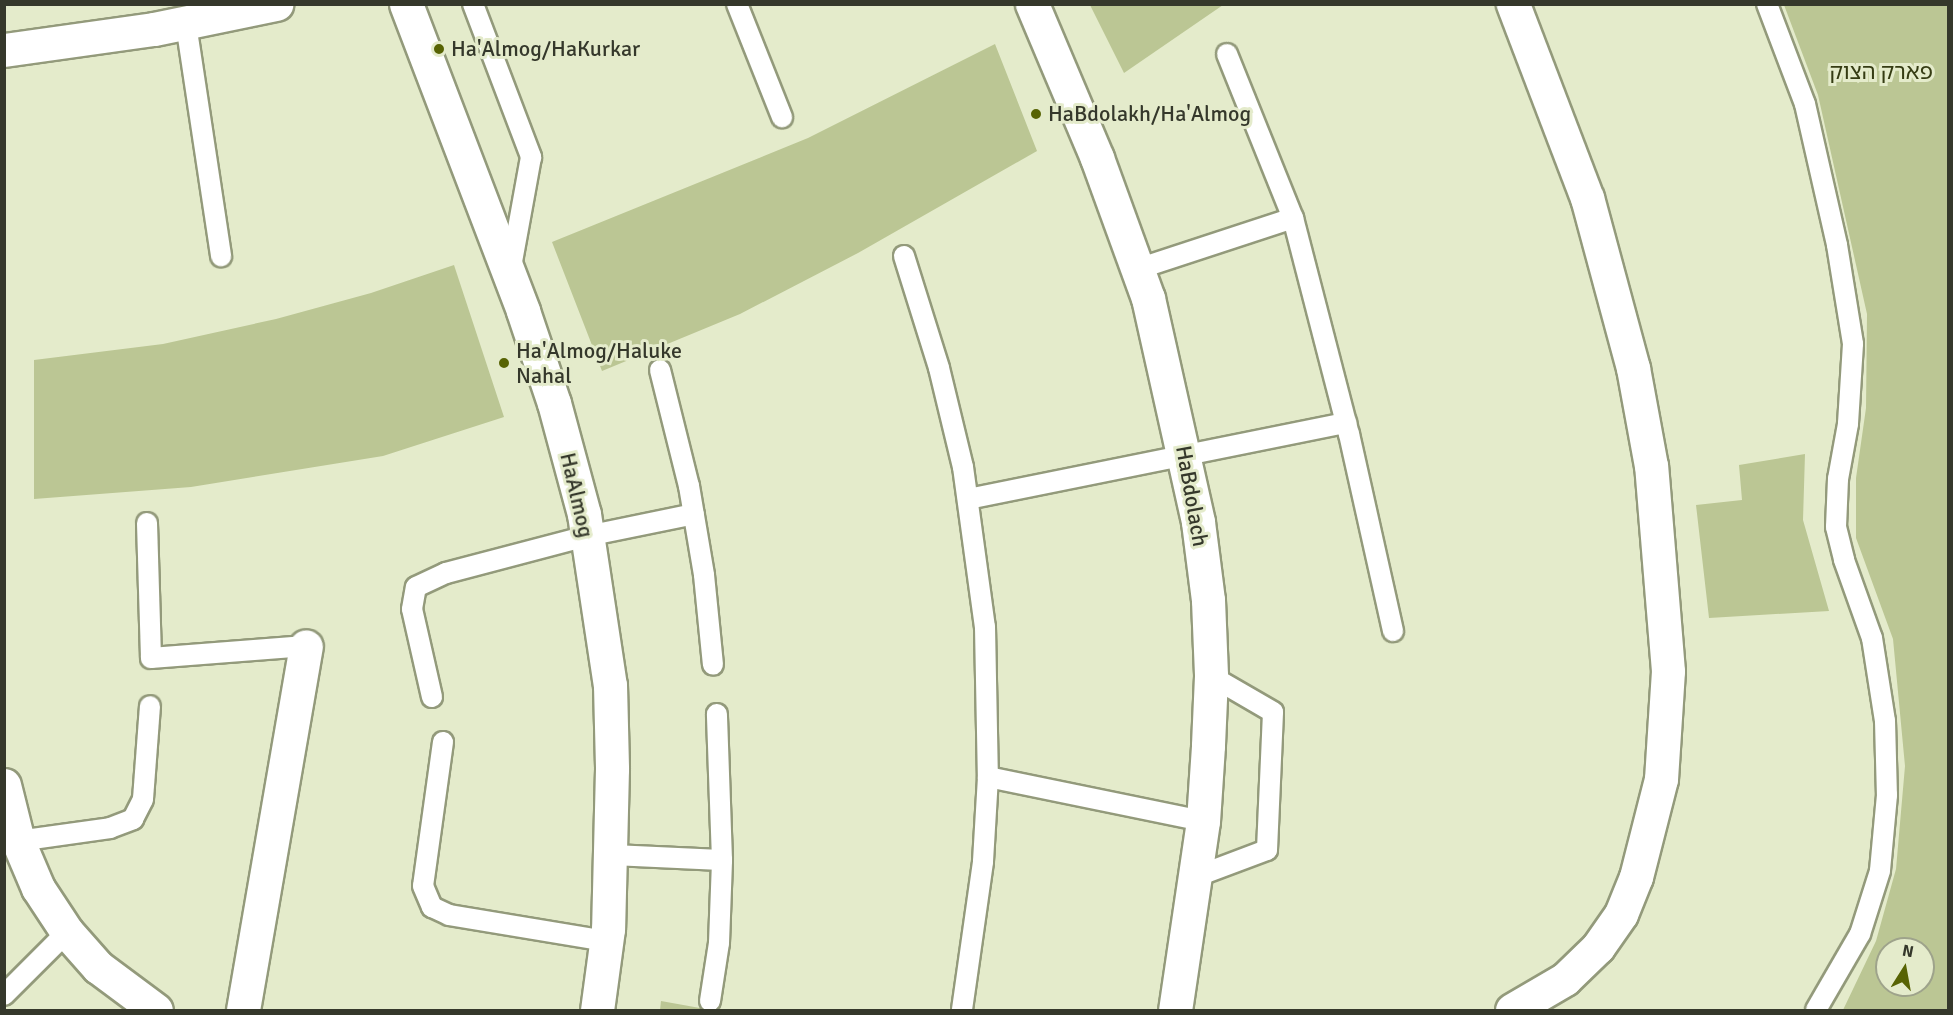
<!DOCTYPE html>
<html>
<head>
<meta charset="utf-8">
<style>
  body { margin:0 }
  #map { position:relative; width:1953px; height:1015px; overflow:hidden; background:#e4ebcb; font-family:Signika,"Noto Sans Hebrew",sans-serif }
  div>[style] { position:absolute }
  .green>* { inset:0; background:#bbc694 }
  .roads { filter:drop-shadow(2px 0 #939a7b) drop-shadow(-2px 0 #939a7b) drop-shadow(0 2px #939a7b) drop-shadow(0 -2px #939a7b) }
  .lane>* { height:20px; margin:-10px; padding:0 10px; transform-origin:10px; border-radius:10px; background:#fff }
  .street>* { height:33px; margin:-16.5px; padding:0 16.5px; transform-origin:16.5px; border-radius:16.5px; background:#fff }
  .dots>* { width:16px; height:16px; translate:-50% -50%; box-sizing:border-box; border:3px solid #e4ebcb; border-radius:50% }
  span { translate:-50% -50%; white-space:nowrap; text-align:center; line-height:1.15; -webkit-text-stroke:6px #e4ebcb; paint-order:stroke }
  .poi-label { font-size:22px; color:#35382b }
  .left { translate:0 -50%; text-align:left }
  .park-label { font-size:22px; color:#353c13 }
  .street-label { font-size:22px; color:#35382b }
  .frame { position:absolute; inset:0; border:6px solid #35382b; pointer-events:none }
  .north { position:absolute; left:1875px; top:937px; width:60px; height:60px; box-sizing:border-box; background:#e4ebcb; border:2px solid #9ea38b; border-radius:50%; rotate:11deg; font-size:16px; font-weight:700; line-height:24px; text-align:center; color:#35382b }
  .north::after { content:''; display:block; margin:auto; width:21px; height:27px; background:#576304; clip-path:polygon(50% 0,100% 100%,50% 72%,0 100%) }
</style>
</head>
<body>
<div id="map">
  <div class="green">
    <div style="clip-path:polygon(1090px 5px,1223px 5px,1124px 73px)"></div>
    <div style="clip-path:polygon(evenodd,1784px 5px,1948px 5px,1948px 1010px,1843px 1010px,1876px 941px,1896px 869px,1905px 766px,1893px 639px,1856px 538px,1856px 478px,1866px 408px,1867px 314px,1818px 95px,1784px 5px,1887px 949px,1923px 949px,1923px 985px,1887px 985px,1887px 949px)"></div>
    <div style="clip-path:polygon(995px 44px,1037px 151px,858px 253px,740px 314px,602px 371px,552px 242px,808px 138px)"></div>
    <div style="clip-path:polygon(454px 265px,504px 417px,383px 456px,191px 487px,34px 499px,34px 360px,163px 344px,276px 319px,371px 293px)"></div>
    <div style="clip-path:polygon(1805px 454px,1803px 520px,1829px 611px,1709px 618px,1696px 505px,1742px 500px,1739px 465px)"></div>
    <div style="clip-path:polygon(661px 1001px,711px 1010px,660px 1010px)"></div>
  </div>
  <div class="roads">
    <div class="lane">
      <div style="left:473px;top:4px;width:164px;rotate:69.2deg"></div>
      <div style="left:531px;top:157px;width:117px;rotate:100.3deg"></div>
      <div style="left:737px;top:4px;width:122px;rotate:68.3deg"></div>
      <div style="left:1767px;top:4px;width:107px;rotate:69.2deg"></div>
      <div style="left:1805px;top:104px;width:145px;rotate:77.2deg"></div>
      <div style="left:1837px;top:245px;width:100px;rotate:80.8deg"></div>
      <div style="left:1853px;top:344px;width:80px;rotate:93.6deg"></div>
      <div style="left:1848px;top:424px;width:56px;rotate:100.3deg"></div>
      <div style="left:1838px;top:479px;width:48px;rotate:92.4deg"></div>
      <div style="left:1836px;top:527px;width:34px;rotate:76deg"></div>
      <div style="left:1844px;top:560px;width:83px;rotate:70.3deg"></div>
      <div style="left:1872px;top:638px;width:84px;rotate:81.1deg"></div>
      <div style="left:1885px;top:721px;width:74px;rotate:88.5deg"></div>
      <div style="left:1887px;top:795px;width:76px;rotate:95.3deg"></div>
      <div style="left:1880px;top:871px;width:66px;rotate:107.6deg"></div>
      <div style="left:1860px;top:934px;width:88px;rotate:120.1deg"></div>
      <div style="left:186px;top:24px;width:235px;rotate:81.4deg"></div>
      <div style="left:1227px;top:54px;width:177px;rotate:68.1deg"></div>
      <div style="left:1293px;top:218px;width:223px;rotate:75.5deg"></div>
      <div style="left:1349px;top:434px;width:202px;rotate:77.4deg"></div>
      <div style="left:904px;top:256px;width:117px;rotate:72.6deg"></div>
      <div style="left:939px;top:368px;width:102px;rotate:76.4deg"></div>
      <div style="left:963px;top:467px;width:162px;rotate:82.2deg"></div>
      <div style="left:985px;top:627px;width:150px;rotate:88.9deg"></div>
      <div style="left:988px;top:777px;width:85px;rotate:93.4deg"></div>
      <div style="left:983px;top:862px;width:149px;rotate:98.1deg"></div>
      <div style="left:1138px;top:269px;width:163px;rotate:-18.2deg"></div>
      <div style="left:660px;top:370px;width:120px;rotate:76deg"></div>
      <div style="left:689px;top:486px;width:90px;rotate:80.4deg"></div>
      <div style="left:704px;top:575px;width:90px;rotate:84.3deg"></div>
      <div style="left:968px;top:499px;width:386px;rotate:-11.4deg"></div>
      <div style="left:147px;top:523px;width:135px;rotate:88.3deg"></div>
      <div style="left:151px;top:658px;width:155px;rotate:-4.4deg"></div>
      <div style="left:432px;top:697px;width:90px;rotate:-102.8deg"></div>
      <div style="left:412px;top:609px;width:22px;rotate:-80deg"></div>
      <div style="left:416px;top:587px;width:33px;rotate:-25deg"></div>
      <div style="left:446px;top:573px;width:146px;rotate:-14.7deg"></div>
      <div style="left:587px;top:536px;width:109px;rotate:-11.6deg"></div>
      <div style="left:443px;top:742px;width:145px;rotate:97.9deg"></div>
      <div style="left:423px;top:886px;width:23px;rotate:67deg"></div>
      <div style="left:432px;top:907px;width:19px;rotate:25deg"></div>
      <div style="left:449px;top:915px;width:159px;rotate:9.4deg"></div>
      <div style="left:988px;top:777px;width:219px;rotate:11.6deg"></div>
      <div style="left:18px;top:841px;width:93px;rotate:-8deg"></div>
      <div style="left:110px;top:828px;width:25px;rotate:-21deg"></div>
      <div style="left:133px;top:819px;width:22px;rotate:-63deg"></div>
      <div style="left:143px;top:799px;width:93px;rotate:-85.7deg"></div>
      <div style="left:612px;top:855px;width:110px;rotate:2.6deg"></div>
      <div style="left:1195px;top:877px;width:77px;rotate:-20.6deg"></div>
      <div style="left:1267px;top:850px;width:138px;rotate:-87.5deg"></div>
      <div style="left:1273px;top:712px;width:72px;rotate:-149.9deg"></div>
      <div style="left:4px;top:995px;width:89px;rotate:-45deg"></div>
      <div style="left:710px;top:1001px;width:59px;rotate:-81.2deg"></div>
      <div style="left:719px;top:943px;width:83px;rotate:-87.9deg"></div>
      <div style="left:722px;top:860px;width:146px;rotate:-92deg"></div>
    </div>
    <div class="street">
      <div style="left:406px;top:4px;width:329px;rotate:69.1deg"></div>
      <div style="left:523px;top:311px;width:97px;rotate:71.4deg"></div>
      <div style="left:554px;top:403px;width:115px;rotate:74.9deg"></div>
      <div style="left:584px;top:514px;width:173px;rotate:81.4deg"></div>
      <div style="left:610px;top:685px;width:84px;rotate:88.6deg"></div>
      <div style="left:612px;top:769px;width:160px;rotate:91.4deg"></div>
      <div style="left:608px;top:929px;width:82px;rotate:97.7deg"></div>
      <div style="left:1032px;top:4px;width:167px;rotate:67.1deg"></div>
      <div style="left:1097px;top:158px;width:149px;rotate:70deg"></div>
      <div style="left:1148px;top:298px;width:230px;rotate:77.4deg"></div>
      <div style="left:1198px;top:522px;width:79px;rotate:82.7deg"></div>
      <div style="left:1208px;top:600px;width:76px;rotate:87.7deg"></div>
      <div style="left:1211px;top:676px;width:70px;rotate:92.5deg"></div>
      <div style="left:1208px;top:746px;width:75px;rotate:93.8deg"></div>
      <div style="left:1203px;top:821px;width:191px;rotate:98.4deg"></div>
      <div style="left:4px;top:50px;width:151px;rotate:-8deg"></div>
      <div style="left:154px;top:29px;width:125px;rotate:-11.6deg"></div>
      <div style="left:4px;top:785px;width:58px;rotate:76deg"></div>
      <div style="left:18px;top:841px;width:51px;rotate:66.9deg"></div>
      <div style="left:38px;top:888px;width:53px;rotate:56.6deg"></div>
      <div style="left:67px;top:932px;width:47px;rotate:48.5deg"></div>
      <div style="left:98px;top:967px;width:72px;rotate:36.6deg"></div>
      <div style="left:243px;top:1010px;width:369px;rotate:-80.2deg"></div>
      <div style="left:1512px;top:1010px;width:61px;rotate:-30.3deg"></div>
      <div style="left:1565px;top:979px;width:46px;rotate:-44.1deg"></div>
      <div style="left:1598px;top:947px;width:40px;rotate:-55.1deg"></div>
      <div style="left:1621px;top:914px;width:40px;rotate:-68deg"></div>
      <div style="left:1636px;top:877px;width:101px;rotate:-75.7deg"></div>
      <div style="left:1661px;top:779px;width:108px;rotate:-86.3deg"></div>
      <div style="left:1668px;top:671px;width:206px;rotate:-94.7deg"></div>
      <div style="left:1651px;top:466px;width:100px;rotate:-100.4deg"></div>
      <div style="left:1633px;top:368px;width:176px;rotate:-105.1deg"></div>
      <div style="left:1587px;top:198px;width:208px;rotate:-110.9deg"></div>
    </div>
  </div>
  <div class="dots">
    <div style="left:439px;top:49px;background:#576304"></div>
    <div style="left:1036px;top:114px;background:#576304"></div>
    <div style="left:504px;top:363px;background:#576304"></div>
  </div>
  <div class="poi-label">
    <span class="left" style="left:451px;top:49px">Ha'Almog/HaKurkar</span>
    <span class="left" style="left:1048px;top:114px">HaBdolakh/Ha'Almog</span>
    <span class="left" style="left:516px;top:363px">Ha'Almog/Haluke<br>Nahal</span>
  </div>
  <div class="park-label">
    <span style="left:1881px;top:72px">פארק הצוק</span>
  </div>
  <div class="street-label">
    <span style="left:577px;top:495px;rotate:77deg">HaAlmog</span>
    <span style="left:1192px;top:496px;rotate:80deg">HaBdolach</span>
  </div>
  <div class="frame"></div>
  <div class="north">N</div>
</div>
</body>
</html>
